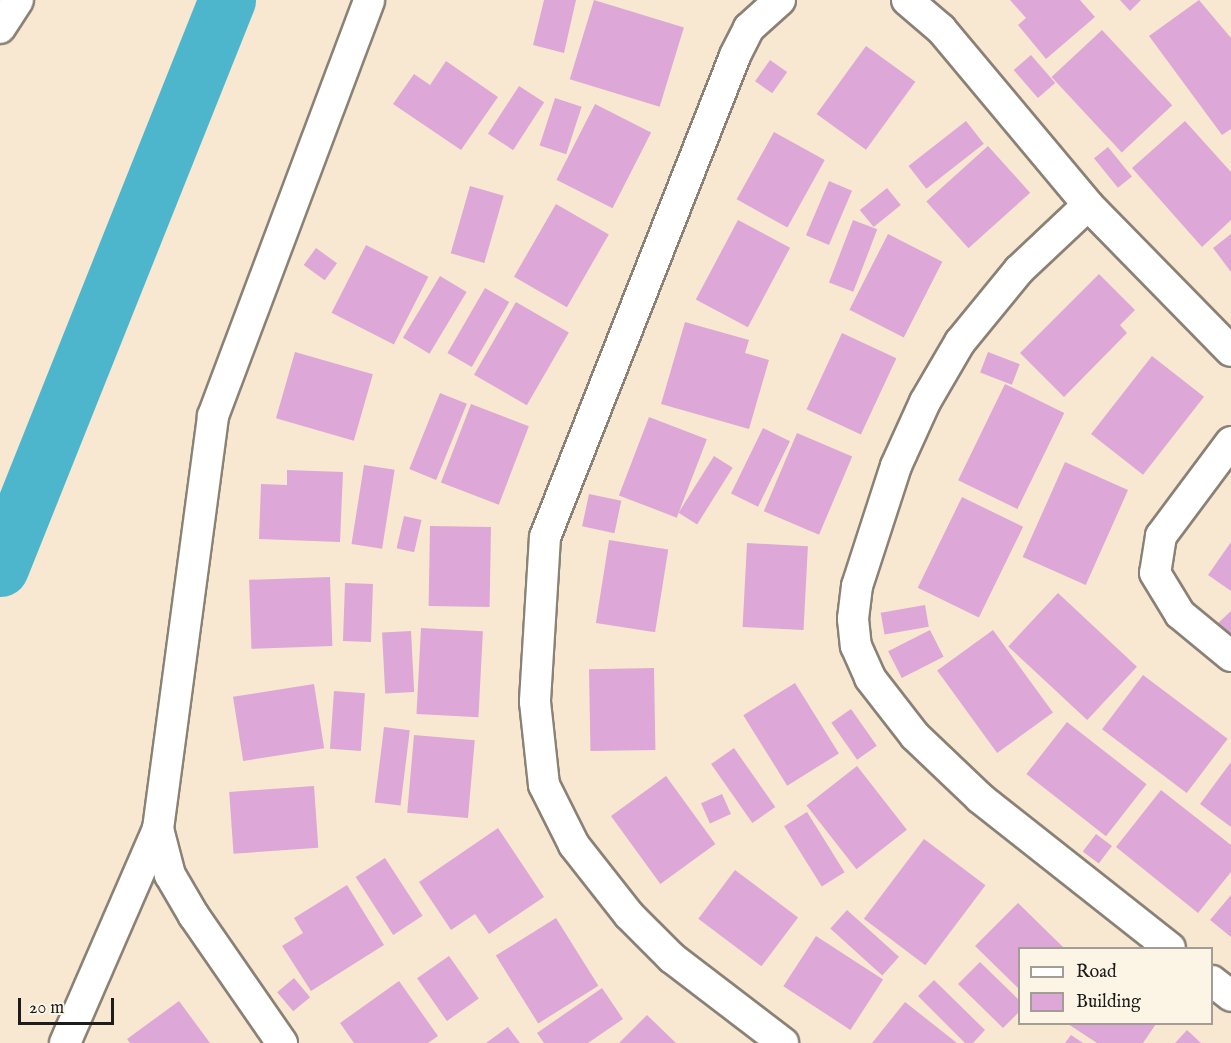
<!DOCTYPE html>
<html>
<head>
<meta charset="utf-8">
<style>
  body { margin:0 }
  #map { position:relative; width:1231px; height:1043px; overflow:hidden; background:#f8e8d1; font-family:"IM FELL English",serif }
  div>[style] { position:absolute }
  .river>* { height:57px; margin:-28.5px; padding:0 28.5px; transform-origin:28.5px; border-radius:28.5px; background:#4eb6cc }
  .building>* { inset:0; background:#dda8d7; transform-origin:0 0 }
  .roads { filter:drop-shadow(2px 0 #8a8276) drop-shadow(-2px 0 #8a8276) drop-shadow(0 2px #8a8276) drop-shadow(0 -2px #8a8276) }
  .minor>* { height:30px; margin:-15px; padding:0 15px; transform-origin:15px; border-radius:15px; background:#fff }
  span { translate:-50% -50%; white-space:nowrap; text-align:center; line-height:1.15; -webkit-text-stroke:4.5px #fcf5e5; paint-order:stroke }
  .legend { position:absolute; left:1018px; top:947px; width:195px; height:78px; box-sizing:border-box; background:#fcf5e5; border:2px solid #a29e95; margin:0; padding:8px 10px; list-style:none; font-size:18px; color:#1c1c1c }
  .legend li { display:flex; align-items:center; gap:12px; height:30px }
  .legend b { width:30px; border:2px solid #a29e95 }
  .scale { position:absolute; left:18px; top:998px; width:96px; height:27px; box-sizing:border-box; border:3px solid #1c1c1c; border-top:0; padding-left:8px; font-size:18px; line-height:21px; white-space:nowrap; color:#1c1c1c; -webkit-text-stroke:4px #fcf5e5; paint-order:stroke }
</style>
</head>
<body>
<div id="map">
  <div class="river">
    <div style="left:0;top:568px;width:612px;rotate:-68.22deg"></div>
  </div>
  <div class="building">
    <div style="clip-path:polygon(544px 0,576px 0,564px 53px,533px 45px)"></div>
    <div style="left:594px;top:0;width:94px;height:83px;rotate:17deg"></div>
    <div style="clip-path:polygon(1010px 0,1080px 0,1095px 17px,1046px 59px,1018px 25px,1026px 18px)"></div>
    <div style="clip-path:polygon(1120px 0,1141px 0,1130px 11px)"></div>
    <div style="clip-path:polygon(1199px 0,1231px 38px,1231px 129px,1222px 135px,1149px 36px)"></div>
    <div style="left:1102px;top:30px;width:103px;height:69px;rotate:47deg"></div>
    <div style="left:866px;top:46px;width:61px;height:84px;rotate:36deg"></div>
    <div style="left:1031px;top:55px;width:37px;height:23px;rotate:49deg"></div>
    <div style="left:770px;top:60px;width:21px;height:26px;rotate:35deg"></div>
    <div style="clip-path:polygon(446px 61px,498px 97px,461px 150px,393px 104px,414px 74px,430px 85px)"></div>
    <div style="left:519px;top:86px;width:30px;height:57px;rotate:33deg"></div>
    <div style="left:555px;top:98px;width:28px;height:50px;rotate:18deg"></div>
    <div style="left:595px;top:104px;width:63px;height:85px;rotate:27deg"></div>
    <div style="left:966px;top:121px;width:29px;height:73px;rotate:52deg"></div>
    <div style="clip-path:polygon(1185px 121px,1231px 172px,1231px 220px,1202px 247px,1132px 168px)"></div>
    <div style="left:774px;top:132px;width:58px;height:77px;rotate:29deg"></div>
    <div style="left:988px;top:146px;width:63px;height:83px;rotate:48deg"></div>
    <div style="left:1108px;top:147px;width:38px;height:18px;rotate:51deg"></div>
    <div style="left:829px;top:181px;width:25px;height:59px;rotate:23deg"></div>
    <div style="left:470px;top:186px;width:35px;height:70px;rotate:16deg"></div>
    <div style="left:887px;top:188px;width:22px;height:35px;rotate:51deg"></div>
    <div style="left:556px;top:204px;width:61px;height:84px;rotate:30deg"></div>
    <div style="left:738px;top:220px;width:59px;height:90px;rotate:28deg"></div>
    <div style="left:853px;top:220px;width:26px;height:67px;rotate:21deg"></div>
    <div style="left:888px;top:234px;width:61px;height:85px;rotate:27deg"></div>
    <div style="clip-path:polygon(1231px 234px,1231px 272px,1213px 248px)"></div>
    <div style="left:366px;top:245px;width:70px;height:76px;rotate:27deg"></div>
    <div style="left:316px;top:248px;width:26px;height:21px;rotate:36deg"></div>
    <div style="clip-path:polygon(1099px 274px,1135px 310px,1120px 325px,1127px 333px,1064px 397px,1020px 353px)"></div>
    <div style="left:440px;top:276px;width:31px;height:72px;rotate:31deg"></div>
    <div style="left:485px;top:288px;width:28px;height:75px;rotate:30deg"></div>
    <div style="left:516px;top:302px;width:61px;height:84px;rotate:30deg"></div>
    <div style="clip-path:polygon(685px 322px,749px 340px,745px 353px,769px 360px,749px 429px,661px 404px)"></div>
    <div style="left:842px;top:333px;width:60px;height:84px;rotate:25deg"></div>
    <div style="left:295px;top:352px;width:81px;height:69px;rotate:16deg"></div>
    <div style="left:988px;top:352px;width:34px;height:22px;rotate:21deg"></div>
    <div style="left:1152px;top:356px;width:66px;height:99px;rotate:38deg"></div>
    <div style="left:1005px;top:384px;width:66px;height:107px;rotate:26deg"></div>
    <div style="left:440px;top:393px;width:29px;height:82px;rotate:22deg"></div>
    <div style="left:471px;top:404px;width:62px;height:84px;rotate:21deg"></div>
    <div style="left:649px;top:417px;width:62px;height:84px;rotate:21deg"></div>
    <div style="left:763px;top:428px;width:30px;height:73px;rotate:26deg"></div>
    <div style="left:797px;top:433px;width:60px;height:85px;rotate:23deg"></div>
    <div style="left:714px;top:456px;width:22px;height:67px;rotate:32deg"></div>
    <div style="left:1065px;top:462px;width:69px;height:104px;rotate:24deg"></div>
    <div style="left:364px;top:465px;width:31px;height:80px;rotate:9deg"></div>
    <div style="clip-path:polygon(287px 470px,343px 472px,340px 542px,259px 539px,261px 484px,287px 485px)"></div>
    <div style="left:589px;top:494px;width:33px;height:33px;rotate:12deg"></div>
    <div style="left:962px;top:497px;width:68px;height:101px;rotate:26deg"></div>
    <div style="left:404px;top:516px;width:18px;height:33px;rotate:13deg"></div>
    <div style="left:430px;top:526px;width:61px;height:80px;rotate:1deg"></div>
    <div style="left:609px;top:540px;width:60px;height:84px;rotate:9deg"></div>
    <div style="clip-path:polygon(1231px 542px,1231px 591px,1208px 575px)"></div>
    <div style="left:747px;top:543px;width:61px;height:84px;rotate:3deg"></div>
    <div style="left:330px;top:577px;width:69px;height:81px;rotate:88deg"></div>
    <div style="left:345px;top:583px;width:28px;height:58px;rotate:2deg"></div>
    <div style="left:1058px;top:593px;width:108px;height:73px;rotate:43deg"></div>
    <div style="left:925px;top:605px;width:22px;height:45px;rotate:80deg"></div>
    <div style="clip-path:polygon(1231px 611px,1231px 641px,1216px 625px)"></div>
    <div style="left:421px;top:628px;width:62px;height:86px;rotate:3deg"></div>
    <div style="left:930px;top:630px;width:30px;height:47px;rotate:63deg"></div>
    <div style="left:993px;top:630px;width:102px;height:69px;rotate:54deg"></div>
    <div style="left:411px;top:631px;width:61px;height:29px;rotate:87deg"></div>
    <div style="left:654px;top:668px;width:82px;height:65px;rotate:89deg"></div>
    <div style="left:1143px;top:675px;width:106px;height:68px;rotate:37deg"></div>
    <div style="left:795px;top:683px;width:83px;height:61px;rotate:58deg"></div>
    <div style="left:314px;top:684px;width:65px;height:82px;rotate:81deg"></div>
    <div style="left:334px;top:691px;width:31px;height:58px;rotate:4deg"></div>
    <div style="left:851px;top:709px;width:45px;height:24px;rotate:55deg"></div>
    <div style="left:1067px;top:722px;width:101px;height:66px;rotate:38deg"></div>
    <div style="left:384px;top:727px;width:26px;height:76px;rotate:7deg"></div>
    <div style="left:414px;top:735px;width:61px;height:78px;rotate:5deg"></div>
    <div style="left:734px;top:748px;width:72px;height:28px;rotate:55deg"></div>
    <div style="clip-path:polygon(1231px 762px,1231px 827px,1200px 804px)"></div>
    <div style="left:857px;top:766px;width:81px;height:64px;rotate:52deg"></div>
    <div style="left:666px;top:776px;width:84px;height:68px;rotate:54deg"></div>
    <div style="left:314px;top:786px;width:62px;height:85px;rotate:86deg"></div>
    <div style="clip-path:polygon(1161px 790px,1231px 845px,1231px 872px,1198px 913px,1116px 847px)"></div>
    <div style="left:722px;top:794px;width:22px;height:23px;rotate:66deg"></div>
    <div style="left:807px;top:812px;width:71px;height:27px;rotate:58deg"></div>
    <div style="clip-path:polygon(498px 828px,544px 897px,489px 934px,475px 914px,451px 930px,419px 882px)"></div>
    <div style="left:1096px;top:834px;width:20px;height:22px;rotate:37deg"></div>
    <div style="left:924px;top:839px;width:77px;height:100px;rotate:37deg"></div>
    <div style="left:385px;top:858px;width:69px;height:35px;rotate:57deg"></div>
    <div style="left:735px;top:870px;width:79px;height:61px;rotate:37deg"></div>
    <div style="clip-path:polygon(347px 885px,384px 945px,311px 991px,282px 946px,303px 933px,294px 918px)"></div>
    <div style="clip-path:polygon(1231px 895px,1231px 937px,1210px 920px)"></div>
    <div style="clip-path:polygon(1018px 903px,1064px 948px,1020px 948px,1020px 990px,975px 946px)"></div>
    <div style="left:847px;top:910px;width:70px;height:25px;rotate:42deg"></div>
    <div style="left:556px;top:918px;width:80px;height:71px;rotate:58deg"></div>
    <div style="left:816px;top:936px;width:80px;height:60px;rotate:33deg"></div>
    <div style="left:449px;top:956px;width:52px;height:39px;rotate:55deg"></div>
    <div style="clip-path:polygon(980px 962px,1020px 1001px,1020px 1011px,1003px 1028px,958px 984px)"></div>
    <div style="left:294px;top:978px;width:25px;height:22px;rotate:50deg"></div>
    <div style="clip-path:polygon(934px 980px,985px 1030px,973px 1043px,965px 1043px,918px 996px)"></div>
    <div style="clip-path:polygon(399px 981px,438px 1036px,428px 1043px,354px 1043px,340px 1023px)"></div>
    <div style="clip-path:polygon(602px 988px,623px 1019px,588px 1043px,544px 1043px,537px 1033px)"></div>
    <div style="clip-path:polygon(179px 1001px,210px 1043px,130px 1043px,127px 1039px)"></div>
    <div style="clip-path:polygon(905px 1002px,957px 1043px,872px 1043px)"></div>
    <div style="clip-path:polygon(647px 1015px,676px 1043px,619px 1043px)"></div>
    <div style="clip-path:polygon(1068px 1024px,1156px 1024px,1143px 1043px,1097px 1043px)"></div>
    <div style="clip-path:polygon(508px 1027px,520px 1043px,486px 1043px)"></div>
    <div style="clip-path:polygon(1187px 1030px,1201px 1043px,1175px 1043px)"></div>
    <div style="clip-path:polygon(1071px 1035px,1083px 1043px,1065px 1043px)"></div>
  </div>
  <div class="roads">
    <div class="minor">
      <div style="left:780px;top:0;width:42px;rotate:137.9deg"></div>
      <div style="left:749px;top:28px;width:31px;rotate:117deg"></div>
      <div style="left:735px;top:56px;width:517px;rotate:111.55deg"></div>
      <div style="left:545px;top:537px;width:165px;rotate:93.5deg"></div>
      <div style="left:535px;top:702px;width:83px;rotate:83.8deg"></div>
      <div style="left:544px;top:785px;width:67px;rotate:63.4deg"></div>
      <div style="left:574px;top:845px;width:89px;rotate:51.8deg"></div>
      <div style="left:629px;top:915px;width:61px;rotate:45deg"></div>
      <div style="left:672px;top:958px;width:140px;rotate:37.4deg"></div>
      <div style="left:907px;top:0;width:45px;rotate:40.5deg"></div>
      <div style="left:941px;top:29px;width:229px;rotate:50.1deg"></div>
      <div style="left:1088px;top:205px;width:204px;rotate:45.6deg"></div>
      <div style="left:0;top:28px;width:33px;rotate:-57deg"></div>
      <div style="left:1088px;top:205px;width:95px;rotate:136.7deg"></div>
      <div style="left:1019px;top:270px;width:93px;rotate:129.3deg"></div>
      <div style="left:960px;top:342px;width:69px;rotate:120.3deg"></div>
      <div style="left:925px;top:402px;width:70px;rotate:114.4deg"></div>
      <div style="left:896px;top:466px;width:126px;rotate:108deg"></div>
      <div style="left:857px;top:586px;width:33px;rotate:97deg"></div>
      <div style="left:853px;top:619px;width:27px;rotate:84deg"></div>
      <div style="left:856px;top:646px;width:35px;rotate:66deg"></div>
      <div style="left:870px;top:678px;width:73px;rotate:52.2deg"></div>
      <div style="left:915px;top:736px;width:90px;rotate:43.6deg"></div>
      <div style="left:980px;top:798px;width:242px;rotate:38.3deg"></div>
      <div style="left:1231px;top:442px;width:117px;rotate:126.7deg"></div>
      <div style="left:1161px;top:536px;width:37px;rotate:99deg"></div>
      <div style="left:1155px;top:573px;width:48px;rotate:58.6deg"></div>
      <div style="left:1180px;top:614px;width:66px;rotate:39.5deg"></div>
      <div style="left:1212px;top:981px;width:24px;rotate:38deg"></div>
      <div style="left:65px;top:1043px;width:233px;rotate:-66.5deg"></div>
      <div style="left:282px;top:1043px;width:155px;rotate:-124.7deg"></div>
      <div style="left:194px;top:916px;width:48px;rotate:-120.3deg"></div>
      <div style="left:170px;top:875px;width:48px;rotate:-104.6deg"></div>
      <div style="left:158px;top:829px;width:417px;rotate:-82.4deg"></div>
      <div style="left:213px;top:416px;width:444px;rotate:-69.4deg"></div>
    </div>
  </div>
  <ul class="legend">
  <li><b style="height:8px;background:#fff"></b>Road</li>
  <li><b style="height:16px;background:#dda8d7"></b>Building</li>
  </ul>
  <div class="scale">20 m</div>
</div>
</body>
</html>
